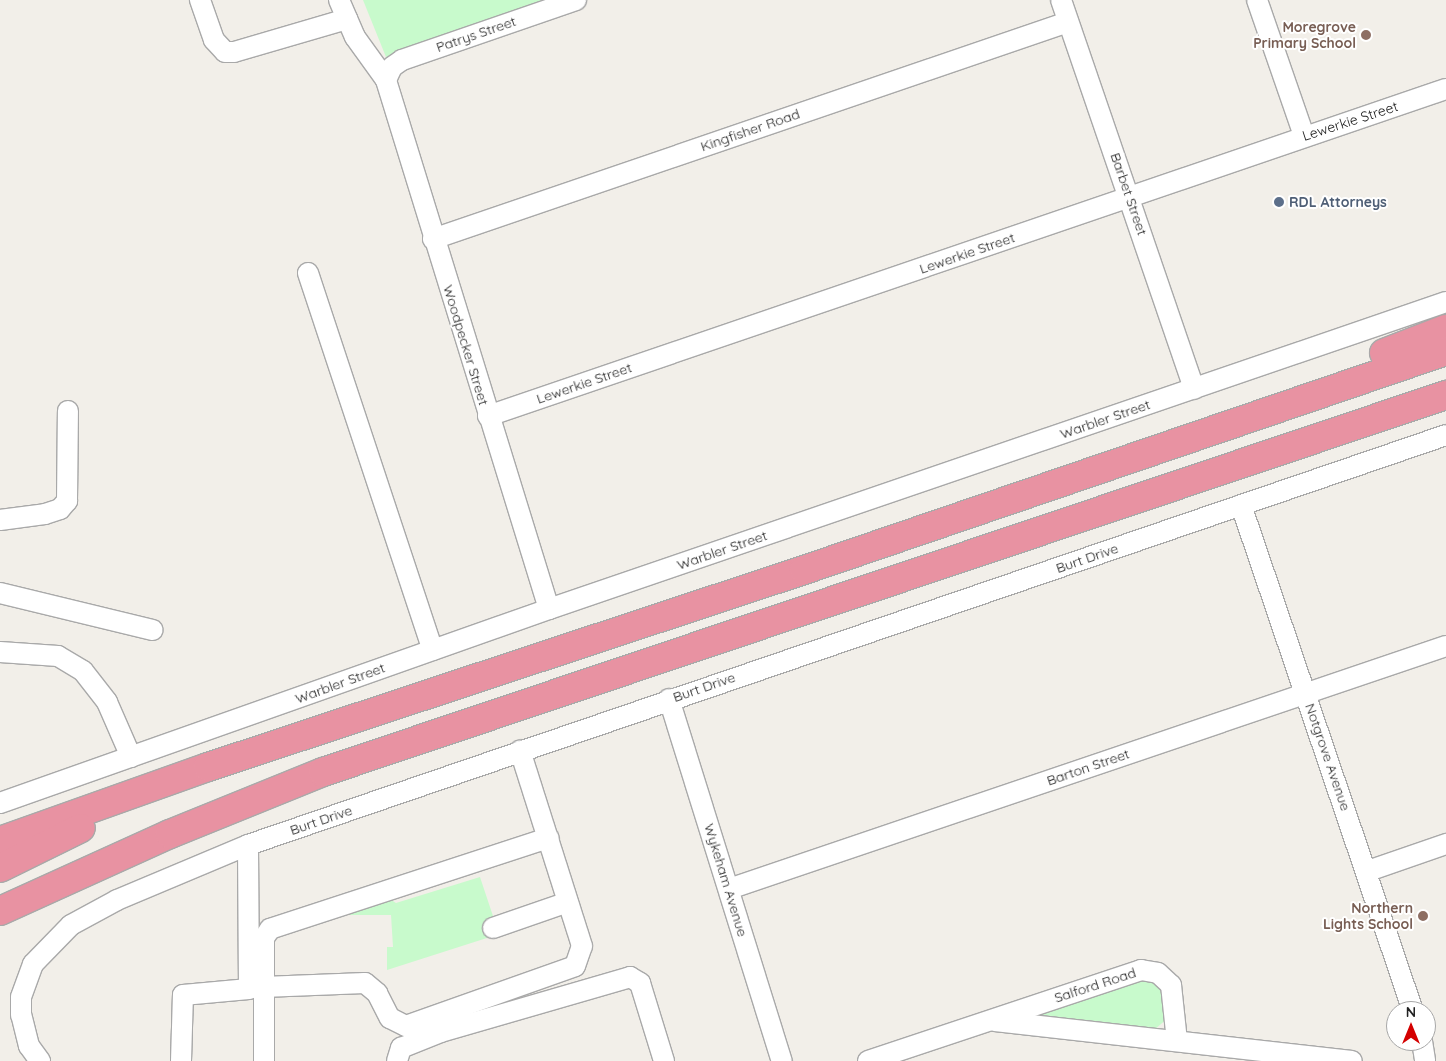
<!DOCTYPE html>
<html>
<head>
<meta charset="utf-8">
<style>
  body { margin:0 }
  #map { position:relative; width:1446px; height:1061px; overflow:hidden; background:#f2efe9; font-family:Quicksand,sans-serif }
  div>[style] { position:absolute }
  .park>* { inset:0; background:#c8facc }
  .roads { filter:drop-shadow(1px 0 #a9a9a9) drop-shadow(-1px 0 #a9a9a9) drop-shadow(0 1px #a9a9a9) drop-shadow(0 -1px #a9a9a9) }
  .minor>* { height:20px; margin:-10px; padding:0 10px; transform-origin:10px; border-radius:10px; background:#fff }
  .highway>* { height:28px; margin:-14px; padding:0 14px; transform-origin:14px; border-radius:14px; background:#e892a2 }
  .dots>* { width:14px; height:14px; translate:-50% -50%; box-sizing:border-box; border:2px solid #fff; border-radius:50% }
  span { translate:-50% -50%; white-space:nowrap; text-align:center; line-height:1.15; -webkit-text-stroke:4px #fff; paint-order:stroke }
  .education-label { font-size:14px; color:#785e54; font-weight:700 }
  .right { translate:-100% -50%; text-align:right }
  .street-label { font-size:14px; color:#222 }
  .service-label { font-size:14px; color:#4e5e75; font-weight:700 }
  .left { translate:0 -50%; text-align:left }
  .north { position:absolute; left:1386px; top:1001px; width:50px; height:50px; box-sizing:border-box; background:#fff; border:1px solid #a7a7a7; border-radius:50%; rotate:0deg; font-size:14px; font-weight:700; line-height:20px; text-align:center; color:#222 }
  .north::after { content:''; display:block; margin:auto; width:18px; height:22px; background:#d40000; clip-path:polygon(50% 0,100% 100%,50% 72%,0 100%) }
</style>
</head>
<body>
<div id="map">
  <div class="park">
    <div style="clip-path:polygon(363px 0,553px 0,386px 57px)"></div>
    <div style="clip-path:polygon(480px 877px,493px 916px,485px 921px,490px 937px,387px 970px,387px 947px,393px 947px,391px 915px,333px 915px,388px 898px,396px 903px)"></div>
    <div style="clip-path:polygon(1139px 977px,1161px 983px,1168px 1018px,1154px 1030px,1029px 1014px)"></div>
  </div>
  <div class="roads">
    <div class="minor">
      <div style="left:200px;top:0;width:42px;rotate:70.7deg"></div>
      <div style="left:214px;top:40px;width:16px;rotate:47deg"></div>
      <div style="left:225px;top:52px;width:9px"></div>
      <div style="left:234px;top:52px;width:118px;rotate:-16.3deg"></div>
      <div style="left:339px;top:0;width:40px;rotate:66.6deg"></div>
      <div style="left:355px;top:37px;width:53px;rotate:54.2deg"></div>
      <div style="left:1061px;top:0;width:411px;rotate:71.1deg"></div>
      <div style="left:1257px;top:0;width:144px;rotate:70.9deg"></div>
      <div style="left:433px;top:239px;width:671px;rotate:-18.87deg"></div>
      <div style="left:308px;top:273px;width:397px;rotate:71.7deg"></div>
      <div style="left:488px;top:416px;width:1012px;rotate:-18.85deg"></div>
      <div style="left:1241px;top:505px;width:534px;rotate:71.23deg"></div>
      <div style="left:0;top:520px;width:45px;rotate:-7.6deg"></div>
      <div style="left:45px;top:514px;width:16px;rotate:-18deg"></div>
      <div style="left:60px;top:509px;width:11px;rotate:-49deg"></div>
      <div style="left:67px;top:501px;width:90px;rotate:-89.4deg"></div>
      <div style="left:0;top:593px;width:157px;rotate:13.6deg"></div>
      <div style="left:549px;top:609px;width:554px;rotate:-107.13deg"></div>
      <div style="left:386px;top:80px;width:14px;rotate:-65deg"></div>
      <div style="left:392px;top:67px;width:12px;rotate:-35deg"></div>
      <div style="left:402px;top:60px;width:184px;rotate:-19deg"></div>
      <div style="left:0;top:652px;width:58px;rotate:3.9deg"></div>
      <div style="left:58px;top:656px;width:29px;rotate:31deg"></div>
      <div style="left:83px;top:671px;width:39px;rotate:52deg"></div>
      <div style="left:107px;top:702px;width:60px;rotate:66.4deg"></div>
      <div style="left:669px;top:699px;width:379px;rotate:72.7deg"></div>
      <div style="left:0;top:803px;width:582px;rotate:-19.46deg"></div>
      <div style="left:549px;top:609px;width:948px;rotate:-18.89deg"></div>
      <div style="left:1368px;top:871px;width:83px;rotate:-19.1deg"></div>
      <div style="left:729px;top:889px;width:757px;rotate:-18.72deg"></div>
      <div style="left:493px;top:928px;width:79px;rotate:-19.1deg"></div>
      <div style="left:263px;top:987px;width:102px;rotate:-2.2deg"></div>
      <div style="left:365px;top:983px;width:16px;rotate:40deg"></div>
      <div style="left:377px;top:993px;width:28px;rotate:63deg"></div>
      <div style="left:390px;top:1018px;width:18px;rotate:27deg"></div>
      <div style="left:406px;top:1026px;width:179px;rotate:-19.5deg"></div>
      <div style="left:575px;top:966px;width:21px;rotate:-71deg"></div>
      <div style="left:582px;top:946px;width:205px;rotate:-107.6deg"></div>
      <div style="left:995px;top:1021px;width:359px;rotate:6.4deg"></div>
      <div style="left:1422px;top:1041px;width:20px;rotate:81deg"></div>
      <div style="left:40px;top:1061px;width:19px;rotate:-126deg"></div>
      <div style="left:29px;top:1046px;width:32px;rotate:-104deg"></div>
      <div style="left:21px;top:1015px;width:18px;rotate:-90deg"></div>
      <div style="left:21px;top:997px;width:35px;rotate:-70deg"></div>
      <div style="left:33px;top:964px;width:54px;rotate:-45.7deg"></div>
      <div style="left:71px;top:925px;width:52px;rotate:-28.5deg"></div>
      <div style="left:117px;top:900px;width:142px;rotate:-22.8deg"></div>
      <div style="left:248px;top:845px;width:1266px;rotate:-18.89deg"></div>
      <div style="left:181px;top:1061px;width:66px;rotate:-88.3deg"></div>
      <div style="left:183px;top:995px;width:66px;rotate:-5.2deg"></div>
      <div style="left:249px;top:989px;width:144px;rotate:-90.4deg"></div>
      <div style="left:264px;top:1061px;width:123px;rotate:-90deg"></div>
      <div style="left:264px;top:938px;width:11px;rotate:-56deg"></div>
      <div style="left:270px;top:929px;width:293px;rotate:-18.1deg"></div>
      <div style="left:397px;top:1061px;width:14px;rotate:-73deg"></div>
      <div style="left:401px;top:1048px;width:43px;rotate:-21.8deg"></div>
      <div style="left:441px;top:1032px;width:197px;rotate:-16.2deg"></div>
      <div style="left:630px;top:977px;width:12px;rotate:31deg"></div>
      <div style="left:640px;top:983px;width:82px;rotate:72.9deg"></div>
      <div style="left:868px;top:1061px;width:288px;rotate:-18.4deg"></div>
      <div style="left:1141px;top:970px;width:17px;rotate:10deg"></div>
      <div style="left:1158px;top:973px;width:18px;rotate:43deg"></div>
      <div style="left:1171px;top:985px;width:56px;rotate:83.9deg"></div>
    </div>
    <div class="highway">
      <div style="left:1384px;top:353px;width:66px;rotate:-21.2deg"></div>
      <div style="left:0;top:841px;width:221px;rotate:-19.6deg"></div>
      <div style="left:208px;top:767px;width:628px;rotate:-18.29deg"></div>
      <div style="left:804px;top:570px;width:678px;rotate:-18.84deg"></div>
      <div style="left:0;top:868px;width:90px;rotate:-26.3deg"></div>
      <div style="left:0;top:911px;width:187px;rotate:-24.4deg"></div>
      <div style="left:170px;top:834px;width:165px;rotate:-22.1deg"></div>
      <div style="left:323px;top:772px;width:1185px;rotate:-18.56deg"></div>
    </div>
  </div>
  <div class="dots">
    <div style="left:1366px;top:35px;background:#8d6e63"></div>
    <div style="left:1279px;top:202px;background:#5c6f8a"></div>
    <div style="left:1423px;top:916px;background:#8d6e63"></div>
  </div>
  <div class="education-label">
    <span class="right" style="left:1356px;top:35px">Moregrove<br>Primary School</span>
    <span class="right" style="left:1413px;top:916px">Northern<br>Lights School</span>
  </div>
  <div class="street-label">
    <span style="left:476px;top:34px;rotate:-19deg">Patrys Street</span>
    <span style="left:1350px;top:121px;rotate:-18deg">Lewerkie Street</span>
    <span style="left:750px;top:130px;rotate:-19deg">Kingfisher Road</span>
    <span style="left:1129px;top:194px;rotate:71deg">Barbet Street</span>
    <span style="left:967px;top:253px;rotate:-19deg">Lewerkie Street</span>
    <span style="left:466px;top:345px;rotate:73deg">Woodpecker Street</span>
    <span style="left:584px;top:383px;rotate:-19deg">Lewerkie Street</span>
    <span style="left:1105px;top:419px;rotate:-19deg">Warbler Street</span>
    <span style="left:722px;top:550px;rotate:-19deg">Warbler Street</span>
    <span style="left:1087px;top:558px;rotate:-19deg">Burt Drive</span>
    <span style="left:340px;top:683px;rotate:-20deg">Warbler Street</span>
    <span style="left:704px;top:687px;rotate:-19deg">Burt Drive</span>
    <span style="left:1328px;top:757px;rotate:71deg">Notgrove Avenue</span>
    <span style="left:1088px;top:767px;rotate:-19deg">Barton Street</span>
    <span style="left:321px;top:820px;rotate:-19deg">Burt Drive</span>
    <span style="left:726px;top:880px;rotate:73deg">Wykeham Avenue</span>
    <span style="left:1095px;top:985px;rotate:-18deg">Salford Road</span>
  </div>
  <div class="service-label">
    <span class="left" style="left:1289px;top:202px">RDL Attorneys</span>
  </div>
  <div class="north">N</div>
</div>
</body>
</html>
